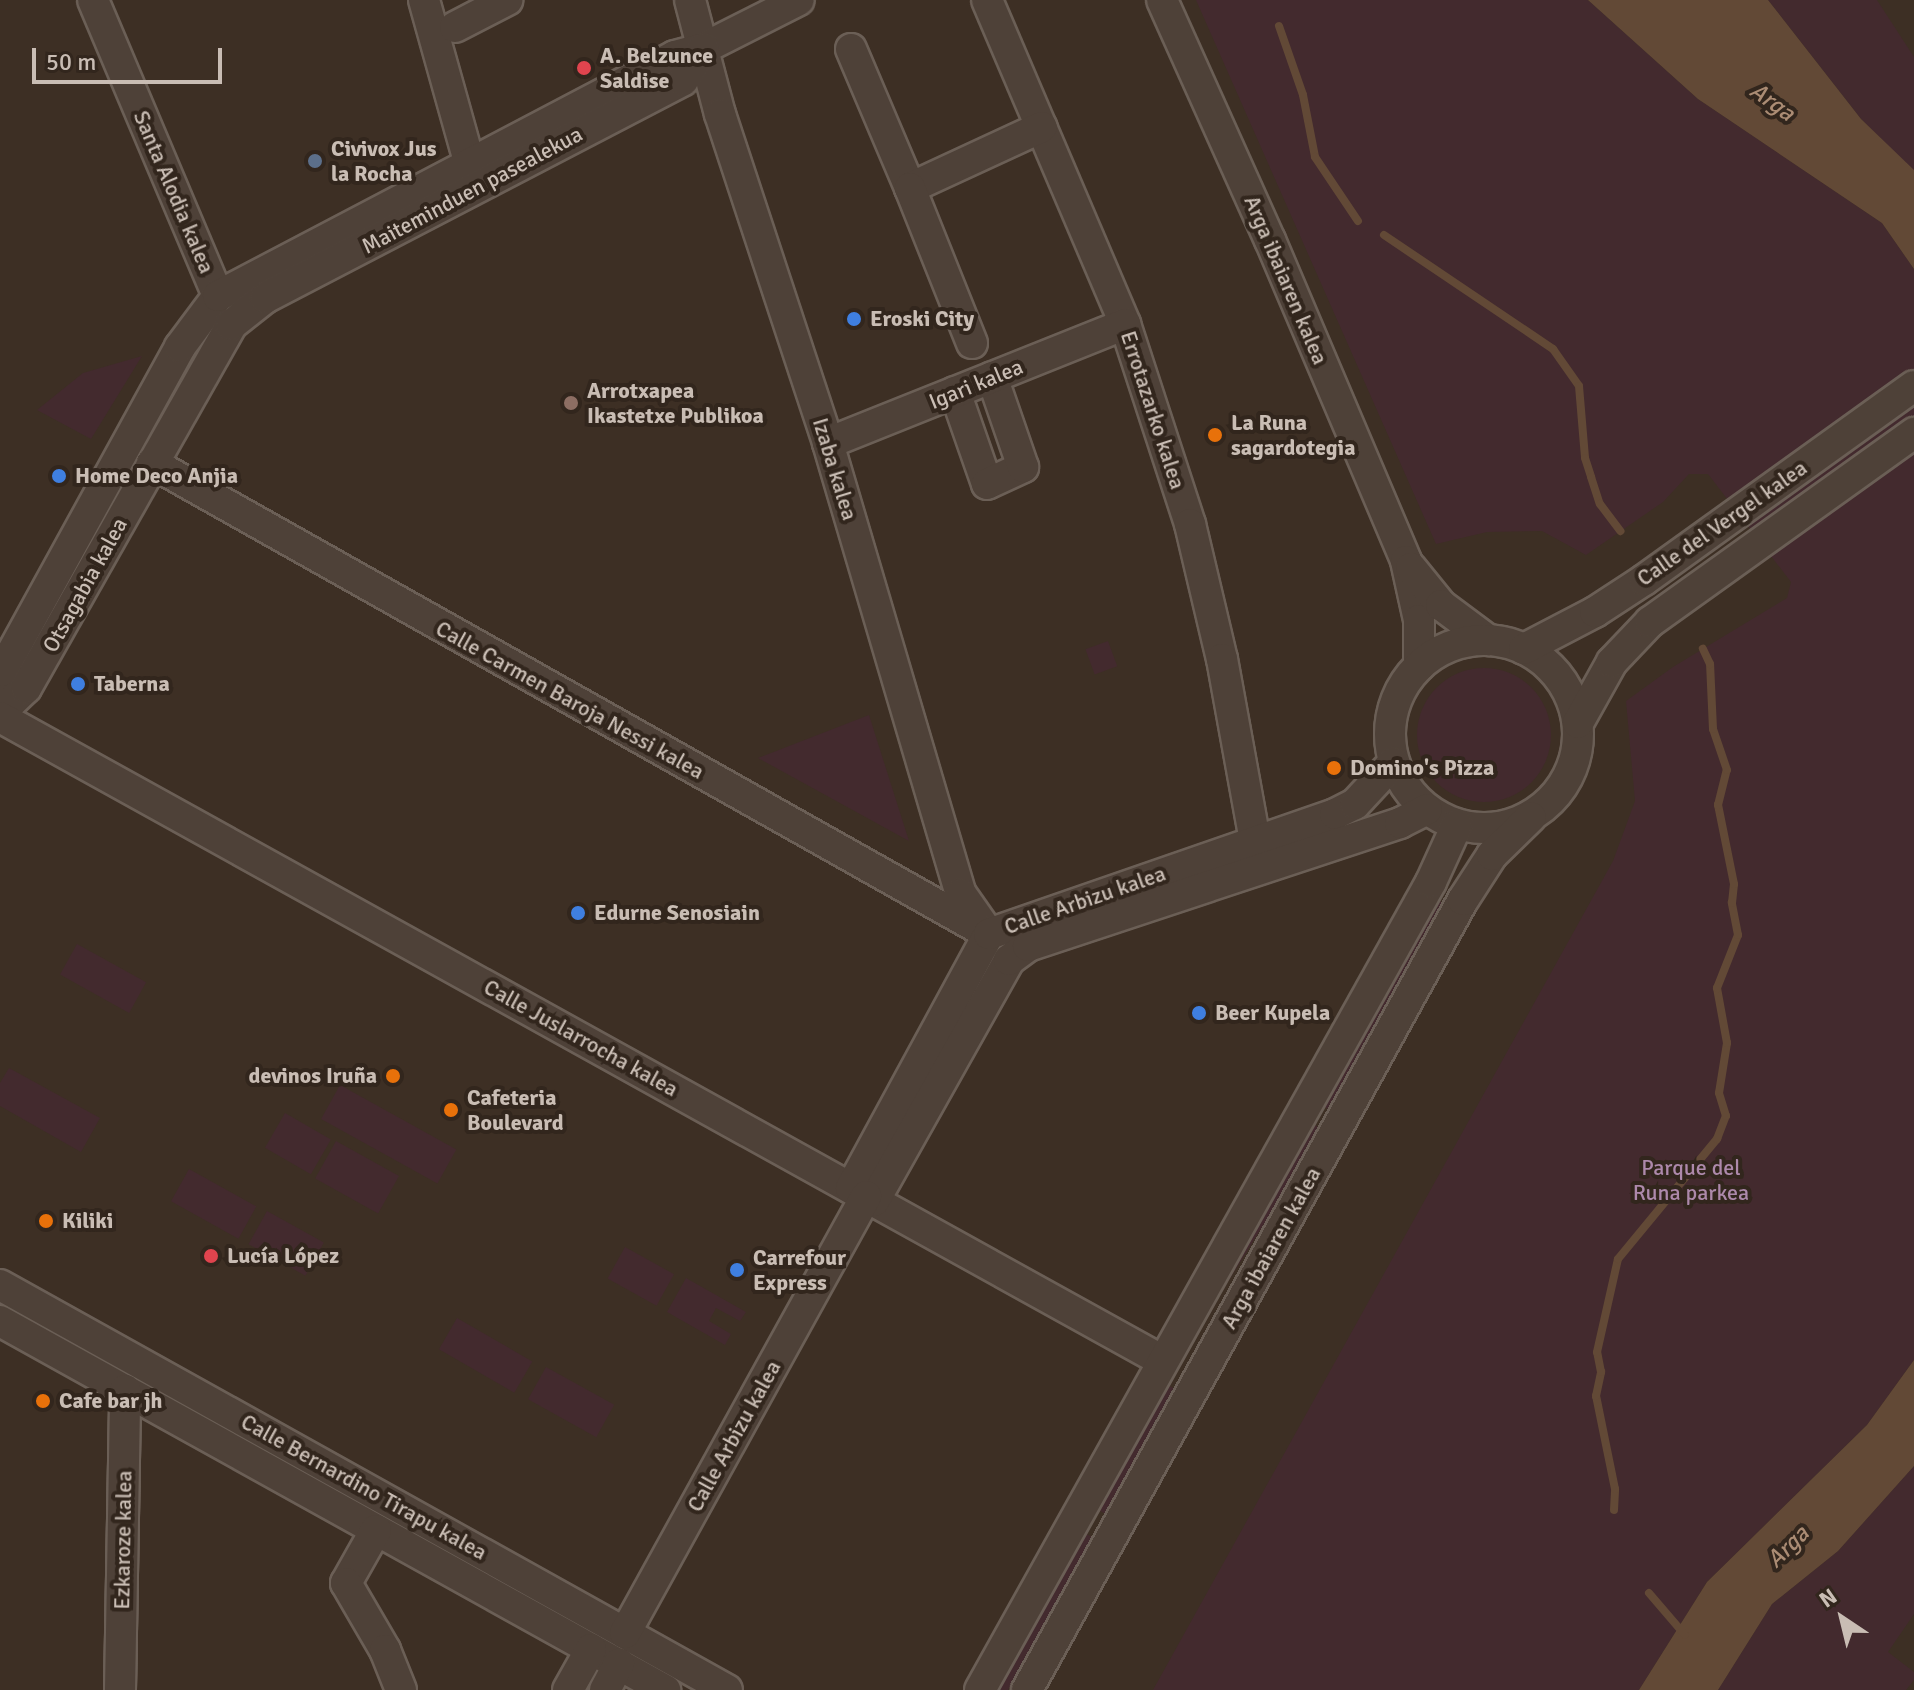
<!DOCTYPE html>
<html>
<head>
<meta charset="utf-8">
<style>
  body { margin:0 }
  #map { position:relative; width:1914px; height:1690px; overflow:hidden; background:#3d2f24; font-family:Signika,sans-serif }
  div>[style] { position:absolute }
  .green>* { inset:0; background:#432a2e; transform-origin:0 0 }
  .round { border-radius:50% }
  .water>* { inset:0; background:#624936 }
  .stream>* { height:8px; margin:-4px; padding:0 4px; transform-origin:4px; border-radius:4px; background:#624936 }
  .roads { filter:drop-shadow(2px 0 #6b5f56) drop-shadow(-2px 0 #6b5f56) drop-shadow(0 2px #6b5f56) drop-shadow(0 -2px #6b5f56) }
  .minor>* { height:30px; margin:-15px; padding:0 15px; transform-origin:15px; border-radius:15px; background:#4e4138 }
  .minor>.ring { margin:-15px; padding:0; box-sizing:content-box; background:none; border:30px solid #4e4138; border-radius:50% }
  .dots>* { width:22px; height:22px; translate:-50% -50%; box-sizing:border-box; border:4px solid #32261d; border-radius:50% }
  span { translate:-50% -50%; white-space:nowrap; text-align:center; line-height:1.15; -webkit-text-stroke:8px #32261d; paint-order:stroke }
  .poi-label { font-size:22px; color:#c9bdb4; font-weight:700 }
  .left { translate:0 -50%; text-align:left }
  .right { translate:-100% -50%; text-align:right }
  .street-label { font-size:22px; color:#c9bdb4 }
  .park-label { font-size:22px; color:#ad89ab }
  .water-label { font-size:24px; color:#ab8c74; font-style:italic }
  .north { position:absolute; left:1802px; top:1578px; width:80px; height:80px; -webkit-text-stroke:6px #32261d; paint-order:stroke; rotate:325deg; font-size:22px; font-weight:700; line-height:32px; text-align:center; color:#c9bdb4 }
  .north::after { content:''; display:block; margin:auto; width:28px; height:36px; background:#c9bdb4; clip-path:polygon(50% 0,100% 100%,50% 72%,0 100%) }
  .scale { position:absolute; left:32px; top:48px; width:190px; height:36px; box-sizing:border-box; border:4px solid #c9bdb4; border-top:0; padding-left:10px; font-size:24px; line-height:28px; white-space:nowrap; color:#c9bdb4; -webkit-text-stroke:6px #32261d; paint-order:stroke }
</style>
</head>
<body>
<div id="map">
  <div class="green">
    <div style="clip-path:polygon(1196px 0,1588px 0,1698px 99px,1882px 223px,1914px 269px,1914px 1360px,1867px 1425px,1707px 1582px,1639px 1690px,1153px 1690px,1613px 861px,1635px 801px,1626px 701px,1673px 667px,1787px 598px,1791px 582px,1708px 474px,1689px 474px,1663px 502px,1586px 555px,1542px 531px,1487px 532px,1436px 544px)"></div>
    <div style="clip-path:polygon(1768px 0,1877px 0,1914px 57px,1914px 172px,1861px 119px)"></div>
    <div style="clip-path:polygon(142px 356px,91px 439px,37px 410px,83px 373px)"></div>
    <div style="left:1108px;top:641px;width:27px;height:24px;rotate:70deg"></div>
    <div class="round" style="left:1417px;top:668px;width:134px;height:134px"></div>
    <div style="clip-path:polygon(869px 715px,909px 841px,758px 758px)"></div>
    <div style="left:1436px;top:899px;width:13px;height:236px;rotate:29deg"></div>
    <div style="left:77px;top:944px;width:79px;height:35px;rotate:29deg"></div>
    <div style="clip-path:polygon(9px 1068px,100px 1118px,81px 1152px,0 1106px,0 1083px)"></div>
    <div style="left:340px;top:1085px;width:133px;height:39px;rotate:29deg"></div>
    <div style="left:285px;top:1113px;width:53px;height:40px;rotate:30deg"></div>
    <div style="left:1310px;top:1122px;width:15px;height:222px;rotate:32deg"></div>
    <div style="left:336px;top:1141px;width:72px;height:43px;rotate:29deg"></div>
    <div style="left:189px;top:1169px;width:77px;height:37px;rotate:29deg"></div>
    <div style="left:267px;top:1211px;width:65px;height:38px;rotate:29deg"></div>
    <div style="left:625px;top:1247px;width:56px;height:36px;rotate:29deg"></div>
    <div style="clip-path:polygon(686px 1278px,746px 1312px,740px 1321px,716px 1308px,709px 1321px,731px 1334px,725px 1345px,667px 1312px)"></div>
    <div style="left:457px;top:1318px;width:87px;height:36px;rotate:30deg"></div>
    <div style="left:546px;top:1367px;width:78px;height:37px;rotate:29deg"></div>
    <div style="left:1164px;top:1383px;width:15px;height:143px;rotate:28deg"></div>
    <div style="clip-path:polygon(1914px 1466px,1914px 1614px,1888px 1652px,1914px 1672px,1914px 1680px,1906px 1690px,1718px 1690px,1772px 1604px,1838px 1551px)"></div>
    <div style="left:1083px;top:1532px;width:14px;height:180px;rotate:30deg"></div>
  </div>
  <div class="water">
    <div style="clip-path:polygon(1588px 0,1768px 0,1861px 119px,1914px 170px,1914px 269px,1882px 223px,1698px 99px)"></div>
    <div style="clip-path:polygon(1914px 1360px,1914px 1466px,1838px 1551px,1772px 1604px,1718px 1690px,1639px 1690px,1707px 1582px,1867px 1425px)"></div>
  </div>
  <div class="stream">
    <div style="left:1279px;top:26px;width:73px;rotate:70.8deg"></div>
    <div style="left:1303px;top:95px;width:63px;rotate:79deg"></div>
    <div style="left:1315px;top:157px;width:77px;rotate:56.1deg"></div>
    <div style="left:1384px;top:235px;width:204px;rotate:34deg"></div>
    <div style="left:1553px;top:349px;width:45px;rotate:54.9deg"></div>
    <div style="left:1579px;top:386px;width:72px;rotate:85.2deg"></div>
    <div style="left:1585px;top:458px;width:20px;rotate:72deg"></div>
    <div style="left:1591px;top:477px;width:28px;rotate:72deg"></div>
    <div style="left:1600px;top:504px;width:34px;rotate:53deg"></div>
    <div style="left:1614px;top:1510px;width:21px;rotate:-87deg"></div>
    <div style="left:1615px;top:1489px;width:95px;rotate:-101.5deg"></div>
    <div style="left:1596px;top:1396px;width:25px;rotate:-78deg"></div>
    <div style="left:1601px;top:1372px;width:20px;rotate:-101deg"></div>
    <div style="left:1597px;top:1352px;width:95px;rotate:-77.3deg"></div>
    <div style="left:1618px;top:1259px;width:156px;rotate:-50.5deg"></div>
    <div style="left:1717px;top:1139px;width:25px;rotate:-69deg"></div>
    <div style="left:1726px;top:1116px;width:24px;rotate:-107deg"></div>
    <div style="left:1719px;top:1093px;width:51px;rotate:-80.9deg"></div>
    <div style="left:1727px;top:1043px;width:56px;rotate:-100.3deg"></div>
    <div style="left:1717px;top:988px;width:57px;rotate:-68.4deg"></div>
    <div style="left:1738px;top:935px;width:33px;rotate:-101deg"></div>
    <div style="left:1732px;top:903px;width:19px;rotate:-84deg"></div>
    <div style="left:1734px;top:884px;width:81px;rotate:-101.4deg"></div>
    <div style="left:1718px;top:805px;width:36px;rotate:-76deg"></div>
    <div style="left:1727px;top:770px;width:43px;rotate:-108.9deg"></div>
    <div style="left:1713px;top:729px;width:65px;rotate:-92.6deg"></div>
    <div style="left:1710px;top:664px;width:17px;rotate:-115deg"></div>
    <div style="left:1649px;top:1593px;width:55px;rotate:49.4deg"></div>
  </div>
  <div class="roads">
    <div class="minor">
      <div style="left:93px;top:0;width:321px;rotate:67.1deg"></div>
      <div style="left:424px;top:0;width:171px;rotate:74.4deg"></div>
      <div style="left:690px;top:0;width:118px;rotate:75.3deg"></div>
      <div style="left:720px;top:114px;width:346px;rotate:71.8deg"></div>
      <div style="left:828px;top:443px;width:470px;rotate:73.6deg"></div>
      <div style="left:961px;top:894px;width:49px;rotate:55deg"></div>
      <div style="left:987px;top:0;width:352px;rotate:66.9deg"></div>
      <div style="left:1125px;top:324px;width:210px;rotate:72deg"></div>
      <div style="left:1190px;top:524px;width:139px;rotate:76.7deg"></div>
      <div style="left:1222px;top:659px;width:184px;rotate:79.7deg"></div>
      <div style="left:1162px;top:0;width:263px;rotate:65.8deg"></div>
      <div style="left:1270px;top:240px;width:349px;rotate:67deg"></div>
      <div style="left:1406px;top:561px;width:60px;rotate:77.6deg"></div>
      <div style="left:1419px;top:620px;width:46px;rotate:90deg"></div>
      <div style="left:455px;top:27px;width:59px;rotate:-27.4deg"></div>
      <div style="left:851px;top:49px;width:151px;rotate:67deg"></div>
      <div style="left:910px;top:188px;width:145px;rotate:-24.8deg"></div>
      <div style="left:910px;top:188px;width:167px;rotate:68.2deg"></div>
      <div style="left:955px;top:392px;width:97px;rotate:70.8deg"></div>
      <div style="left:987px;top:484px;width:40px;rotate:-25deg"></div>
      <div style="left:1023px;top:467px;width:95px;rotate:-109deg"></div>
      <div style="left:828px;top:443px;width:320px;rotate:-21.8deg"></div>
      <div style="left:152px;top:463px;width:950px;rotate:29.37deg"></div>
      <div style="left:1411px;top:568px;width:48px;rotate:51deg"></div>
      <div style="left:1441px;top:605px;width:59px;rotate:36.7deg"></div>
      <div class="ring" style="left:1390px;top:640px;width:158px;height:158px"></div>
      <div style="left:1524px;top:649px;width:80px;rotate:-27.5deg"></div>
      <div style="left:1595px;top:612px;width:59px;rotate:-33.1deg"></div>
      <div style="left:1644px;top:580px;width:332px;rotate:-35.7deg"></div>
      <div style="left:0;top:685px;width:14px;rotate:-82deg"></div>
      <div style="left:2px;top:671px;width:370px;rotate:-61.2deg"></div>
      <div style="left:180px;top:347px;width:64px;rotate:-53.3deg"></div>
      <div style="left:218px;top:296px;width:516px;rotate:-27.71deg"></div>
      <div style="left:675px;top:56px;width:30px;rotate:-15deg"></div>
      <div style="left:704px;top:48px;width:106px;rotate:-26.8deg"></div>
      <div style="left:0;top:713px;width:36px;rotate:-44deg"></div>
      <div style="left:26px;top:688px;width:417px;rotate:-60.5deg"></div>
      <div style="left:231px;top:325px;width:43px;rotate:-38.5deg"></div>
      <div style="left:265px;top:298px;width:471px;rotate:-27.5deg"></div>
      <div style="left:683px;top:80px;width:38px;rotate:-57deg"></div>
      <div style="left:0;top:717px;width:1327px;rotate:28.98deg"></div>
      <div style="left:1578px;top:723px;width:70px;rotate:-60.9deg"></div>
      <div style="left:1612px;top:662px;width:55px;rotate:-46.5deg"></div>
      <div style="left:1650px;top:622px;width:325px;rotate:-35.6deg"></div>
      <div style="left:851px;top:1188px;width:289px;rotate:-61.5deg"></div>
      <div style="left:989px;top:934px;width:366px;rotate:-19.1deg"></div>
      <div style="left:1335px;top:814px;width:22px;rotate:-27deg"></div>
      <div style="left:1355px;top:804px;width:57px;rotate:-47.1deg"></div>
      <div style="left:874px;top:1201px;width:276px;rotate:-60.7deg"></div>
      <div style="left:1009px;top:960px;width:24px;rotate:-36deg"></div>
      <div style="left:1028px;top:946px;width:392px;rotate:-18.3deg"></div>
      <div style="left:1400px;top:823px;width:30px;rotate:-27deg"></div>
      <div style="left:0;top:1285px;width:832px;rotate:29.12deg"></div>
      <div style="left:0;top:1321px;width:761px;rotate:29.03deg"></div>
      <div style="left:376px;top:1530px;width:61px;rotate:119.5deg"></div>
      <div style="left:346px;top:1583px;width:78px;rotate:59.8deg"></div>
      <div style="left:385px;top:1650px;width:43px;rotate:68.2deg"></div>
      <div style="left:625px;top:1633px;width:499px;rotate:-61.1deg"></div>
      <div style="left:120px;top:1690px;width:300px;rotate:-89deg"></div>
      <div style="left:568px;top:1690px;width:47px;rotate:-60.7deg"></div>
      <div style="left:605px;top:1690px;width:30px;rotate:-62deg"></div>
      <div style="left:980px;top:1690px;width:925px;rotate:-60.83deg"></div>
      <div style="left:1431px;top:882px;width:63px;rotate:-65.5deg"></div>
      <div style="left:1027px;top:1690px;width:902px;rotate:-61.11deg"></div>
      <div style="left:1463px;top:900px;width:54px;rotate:-57.2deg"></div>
      <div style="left:1492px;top:855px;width:54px;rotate:-44.3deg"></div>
    </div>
  </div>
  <div class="dots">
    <div style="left:584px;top:68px;background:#e0444e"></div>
    <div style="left:315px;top:161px;background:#5c6f8a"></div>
    <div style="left:854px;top:319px;background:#3f7fe0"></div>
    <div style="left:571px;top:403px;background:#8d6e63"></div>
    <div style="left:1215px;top:435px;background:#e8710a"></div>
    <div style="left:59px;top:476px;background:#3f7fe0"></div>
    <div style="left:78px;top:684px;background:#3f7fe0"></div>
    <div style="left:1334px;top:768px;background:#e8710a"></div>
    <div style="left:578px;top:913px;background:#3f7fe0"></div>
    <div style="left:1199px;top:1013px;background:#3f7fe0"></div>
    <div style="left:393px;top:1076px;background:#e8710a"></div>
    <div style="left:451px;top:1110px;background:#e8710a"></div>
    <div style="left:46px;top:1221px;background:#e8710a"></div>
    <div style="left:211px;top:1256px;background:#e0444e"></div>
    <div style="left:737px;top:1270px;background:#3f7fe0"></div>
    <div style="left:43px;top:1401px;background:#e8710a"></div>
  </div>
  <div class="poi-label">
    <span class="left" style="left:600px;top:68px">A. Belzunce<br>Saldise</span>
    <span class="left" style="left:331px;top:161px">Civivox Jus<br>la Rocha</span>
    <span class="left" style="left:870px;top:319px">Eroski City</span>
    <span class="left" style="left:587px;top:403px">Arrotxapea<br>Ikastetxe Publikoa</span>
    <span class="left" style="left:1231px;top:435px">La Runa<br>sagardotegia</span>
    <span class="left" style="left:75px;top:476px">Home Deco Anjia</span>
    <span class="left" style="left:94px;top:684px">Taberna</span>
    <span class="left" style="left:1350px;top:768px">Domino's Pizza</span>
    <span class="left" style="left:594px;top:913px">Edurne Senosiain</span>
    <span class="left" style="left:1215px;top:1013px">Beer Kupela</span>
    <span class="right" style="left:377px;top:1076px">devinos Iruña</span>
    <span class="left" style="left:467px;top:1110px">Cafeteria<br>Boulevard</span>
    <span class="left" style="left:62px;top:1221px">Kiliki</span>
    <span class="left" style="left:227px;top:1256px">Lucía López</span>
    <span class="left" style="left:753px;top:1270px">Carrefour<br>Express</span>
    <span class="left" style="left:59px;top:1401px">Cafe bar jh</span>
  </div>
  <div class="street-label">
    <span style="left:472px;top:190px;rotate:-28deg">Maiteminduen pasealekua</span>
    <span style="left:174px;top:192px;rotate:67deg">Santa Alodia kalea</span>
    <span style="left:1286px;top:280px;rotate:67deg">Arga ibaiaren kalea</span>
    <span style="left:976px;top:384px;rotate:-22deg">Igari kalea</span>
    <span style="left:1153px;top:410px;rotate:72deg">Errotazarko kalea</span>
    <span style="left:835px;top:469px;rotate:73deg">Izaba kalea</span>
    <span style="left:1722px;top:523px;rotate:-35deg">Calle del Vergel kalea</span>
    <span style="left:85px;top:585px;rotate:-61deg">Otsagabia kalea</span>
    <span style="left:570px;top:700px;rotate:29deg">Calle Carmen Baroja Nessi kalea</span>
    <span style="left:1085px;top:900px;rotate:-19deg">Calle Arbizu kalea</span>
    <span style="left:581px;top:1038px;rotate:29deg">Calle Juslarrocha kalea</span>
    <span style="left:1271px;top:1248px;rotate:-61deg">Arga ibaiaren kalea</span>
    <span style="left:734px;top:1436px;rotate:-61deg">Calle Arbizu kalea</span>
    <span style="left:364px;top:1487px;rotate:29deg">Calle Bernardino Tirapu kalea</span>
    <span style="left:123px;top:1540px;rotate:-89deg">Ezkaroze kalea</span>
  </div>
  <div class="park-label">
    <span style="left:1691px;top:1180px">Parque del<br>Runa parkea</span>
  </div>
  <div class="water-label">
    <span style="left:1772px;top:102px;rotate:36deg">Arga</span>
    <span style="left:1788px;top:1547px;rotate:-45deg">Arga</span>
  </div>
  <div class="north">N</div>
  <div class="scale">50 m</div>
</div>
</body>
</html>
